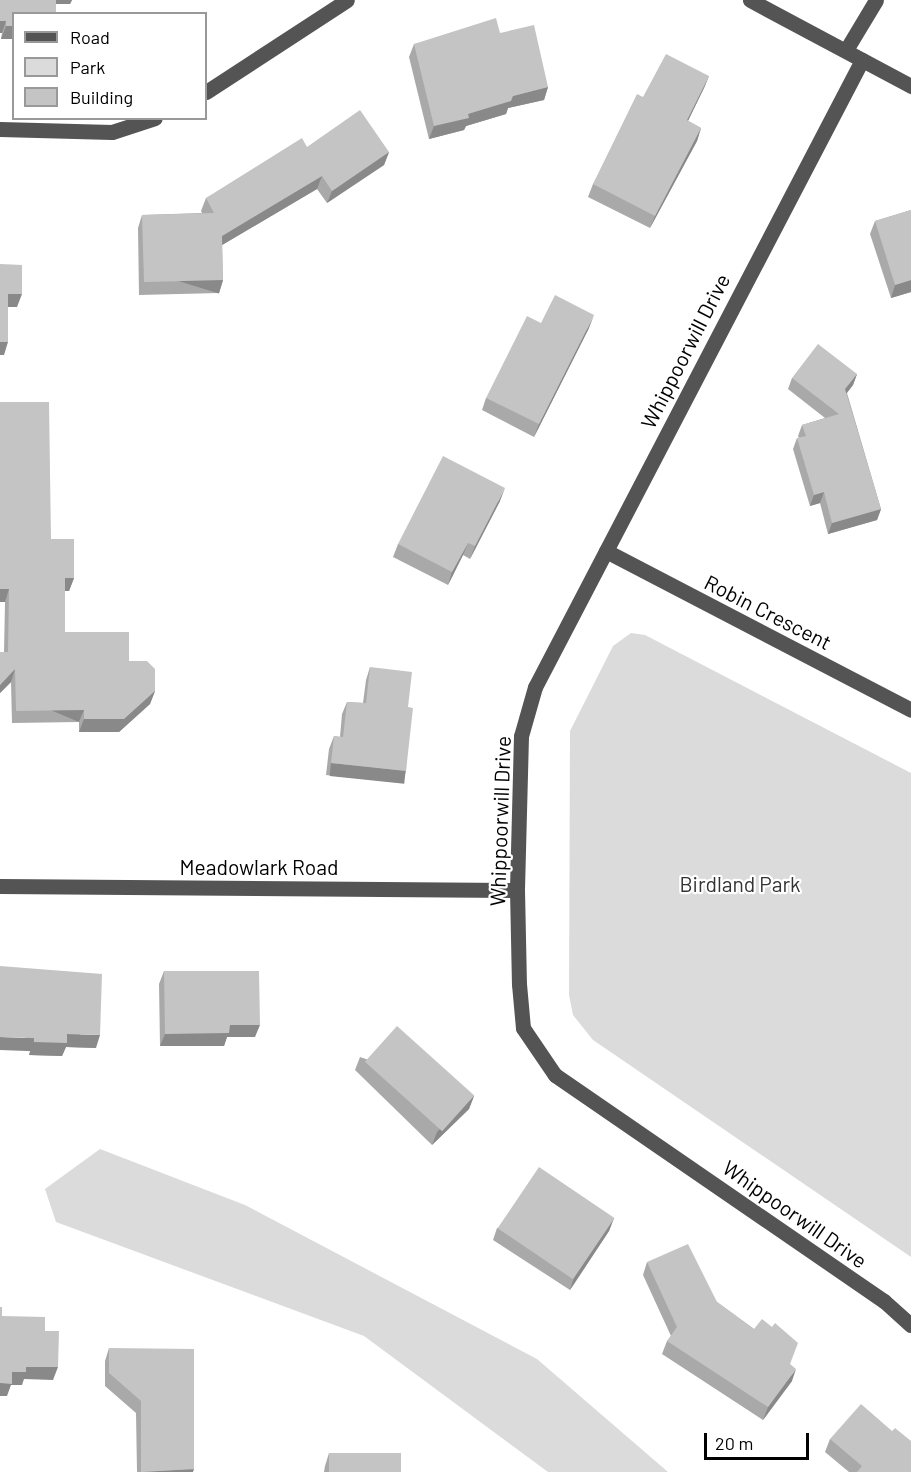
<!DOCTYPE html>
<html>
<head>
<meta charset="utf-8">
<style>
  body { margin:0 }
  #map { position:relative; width:911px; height:1472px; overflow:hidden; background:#fff; font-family:Barlow,sans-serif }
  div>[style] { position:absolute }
  .green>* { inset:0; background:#dbdbdb }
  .minor>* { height:15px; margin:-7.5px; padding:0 7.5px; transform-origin:7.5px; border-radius:7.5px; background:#545454 }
  .wall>* { inset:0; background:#a9a9a9 }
  .shaded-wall>* { inset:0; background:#898989; transform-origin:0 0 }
  .building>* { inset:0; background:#c4c4c4; transform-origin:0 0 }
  span { translate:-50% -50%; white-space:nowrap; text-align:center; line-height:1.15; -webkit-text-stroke:4.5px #fff; paint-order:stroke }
  .street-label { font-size:21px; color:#000 }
  .park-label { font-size:21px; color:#323232 }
  .legend { position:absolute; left:12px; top:12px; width:195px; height:108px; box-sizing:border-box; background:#fff; border:2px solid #999; margin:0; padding:8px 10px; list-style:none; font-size:18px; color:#000 }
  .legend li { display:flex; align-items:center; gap:12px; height:30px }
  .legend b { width:30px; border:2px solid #999 }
  .scale { position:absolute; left:704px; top:1433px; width:105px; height:27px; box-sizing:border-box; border:3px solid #000; border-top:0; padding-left:8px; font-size:18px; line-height:21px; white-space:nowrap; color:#000; -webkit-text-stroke:4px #fff; paint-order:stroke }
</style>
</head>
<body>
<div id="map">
  <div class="green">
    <div style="clip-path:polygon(631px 633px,645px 635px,911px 773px,911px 1257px,593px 1040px,573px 1015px,569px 995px,570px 731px,613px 646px)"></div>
    <div style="clip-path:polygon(100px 1149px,245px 1205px,537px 1359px,668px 1472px,548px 1472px,364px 1336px,56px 1222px,45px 1189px)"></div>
  </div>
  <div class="minor">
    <div style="left:750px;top:0;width:183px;rotate:28.1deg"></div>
    <div style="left:846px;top:50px;width:58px;rotate:-59deg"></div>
    <div style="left:862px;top:60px;width:707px;rotate:117.54deg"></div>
    <div style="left:535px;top:687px;width:51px;rotate:105.9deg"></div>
    <div style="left:521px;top:736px;width:154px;rotate:91.5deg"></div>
    <div style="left:517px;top:890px;width:94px;rotate:88.8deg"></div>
    <div style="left:519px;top:984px;width:44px;rotate:84.8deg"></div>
    <div style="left:523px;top:1028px;width:57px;rotate:55.8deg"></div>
    <div style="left:555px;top:1075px;width:399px;rotate:34.5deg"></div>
    <div style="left:884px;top:1301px;width:36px;rotate:42deg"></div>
    <div style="left:206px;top:92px;width:168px;rotate:-33.1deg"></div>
    <div style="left:0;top:129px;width:112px;rotate:1.5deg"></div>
    <div style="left:112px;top:132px;width:45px;rotate:-18deg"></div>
    <div style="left:606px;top:551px;width:344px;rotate:27.5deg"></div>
    <div style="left:0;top:886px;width:517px;rotate:0.44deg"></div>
  </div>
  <div class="wall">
    <div style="clip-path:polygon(0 0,72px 0,70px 4px,56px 4px,1px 39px,2px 33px,0 33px)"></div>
    <div style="clip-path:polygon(500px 33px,548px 87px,544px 100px,508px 108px,506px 114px,466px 126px,464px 130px,429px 139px,409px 57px,414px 44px)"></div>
    <div style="clip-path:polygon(709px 76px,704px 88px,688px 121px,701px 128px,697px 141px,650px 228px,588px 197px,593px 184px,643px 97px)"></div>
    <div style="clip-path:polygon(307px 147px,389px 152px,384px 165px,327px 203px,317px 189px,222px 245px,223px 280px,219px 293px,139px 295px,138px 228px,142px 215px,202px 213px,201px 211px,206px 198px)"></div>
    <div style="clip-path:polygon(911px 210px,911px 292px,891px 298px,870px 234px,875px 221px)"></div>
    <div style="clip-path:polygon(589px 328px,534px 437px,482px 410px,486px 398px)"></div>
    <div style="clip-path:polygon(857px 374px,853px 385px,847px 393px,881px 509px,877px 520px,828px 534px,820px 503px,810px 506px,793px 449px,797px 438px,799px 438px,798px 436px,802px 425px,825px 418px,788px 389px,792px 378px)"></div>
    <div style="clip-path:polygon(0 402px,51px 539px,74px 578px,69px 591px,65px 591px,65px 632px,129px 661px,155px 691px,150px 704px,119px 732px,79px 732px,79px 722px,12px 723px,11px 682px,0 693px,0 652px,4px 652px,5px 602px,0 602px)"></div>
    <div style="clip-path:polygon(500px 501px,470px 559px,463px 555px,448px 585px,393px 557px,398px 544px)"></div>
    <div style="clip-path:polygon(370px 667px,408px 707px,406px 771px,402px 783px,326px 775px,329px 749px,334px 736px,340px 737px,342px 714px,347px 702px,363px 703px,366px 680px)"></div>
    <div style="clip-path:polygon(0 966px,96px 1048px,66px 1047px,62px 1056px,29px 1055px,30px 1051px)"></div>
    <div style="clip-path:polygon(164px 971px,255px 1037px,227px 1037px,224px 1046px,160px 1046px,159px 984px)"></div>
    <div style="clip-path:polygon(360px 1057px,474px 1096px,469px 1109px,432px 1145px,355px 1070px)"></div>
    <div style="clip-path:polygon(614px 1218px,609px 1231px,570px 1290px,493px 1240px,497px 1228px)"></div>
    <div style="clip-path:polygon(647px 1262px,717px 1302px,754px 1329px,772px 1327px,790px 1364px,792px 1381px,763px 1420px,662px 1354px,667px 1341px,671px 1336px,643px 1275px)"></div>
    <div style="clip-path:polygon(109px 1348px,193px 1472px,137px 1472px,136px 1413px,105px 1386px,105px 1361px)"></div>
    <div style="clip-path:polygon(892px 1431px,911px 1472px,849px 1472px,825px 1452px,830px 1439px)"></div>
    <div style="clip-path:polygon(329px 1453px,401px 1472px,324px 1472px,325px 1466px)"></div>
  </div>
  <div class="shaded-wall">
    <div style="clip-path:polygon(53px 0,72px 0,70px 4px,52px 4px)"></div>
    <div style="clip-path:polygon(0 21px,6px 21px,2px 33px,0 33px)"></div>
    <div style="clip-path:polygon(6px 26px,14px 26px,14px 39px,1px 39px)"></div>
    <div style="clip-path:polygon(709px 76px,704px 88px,682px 133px,687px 120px)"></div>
    <div style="clip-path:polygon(548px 87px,544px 100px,508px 108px,506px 114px,466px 126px,464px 130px,429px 139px,434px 126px,468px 114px,513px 96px)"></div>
    <div style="clip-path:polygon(701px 128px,697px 141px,650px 228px,655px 216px)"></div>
    <div style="clip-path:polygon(389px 152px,384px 165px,327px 203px,332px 191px)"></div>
    <div style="clip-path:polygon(322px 176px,317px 189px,217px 248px,222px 236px)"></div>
    <div style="left:223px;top:280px;width:14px;height:79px;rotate:107deg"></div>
    <div style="clip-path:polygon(911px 280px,911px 292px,891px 298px,895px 285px)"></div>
    <div style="clip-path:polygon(8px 294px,22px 294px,17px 307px,4px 307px)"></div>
    <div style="clip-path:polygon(594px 315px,589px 328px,534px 437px,539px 424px)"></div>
    <div style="clip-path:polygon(0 342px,8px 342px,4px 355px,0 355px)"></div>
    <div style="clip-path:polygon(857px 374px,853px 385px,841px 400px,845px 389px)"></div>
    <div style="clip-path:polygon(505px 488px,500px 501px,470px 559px,475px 546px)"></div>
    <div style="clip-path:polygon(824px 492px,820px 503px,810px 506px,814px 495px)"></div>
    <div style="clip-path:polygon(881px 509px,877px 520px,828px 534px,832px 523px)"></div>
    <div style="clip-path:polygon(468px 543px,463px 555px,448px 585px,452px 572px)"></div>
    <div style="clip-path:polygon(65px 578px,74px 578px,69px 591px,60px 591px)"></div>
    <div style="clip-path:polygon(0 589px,9px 589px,5px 602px,0 602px)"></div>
    <div style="clip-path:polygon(15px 669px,11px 682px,0 693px,0 685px)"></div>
    <div style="clip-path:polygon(155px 691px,150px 704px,119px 732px,79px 732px,84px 719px)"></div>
    <div style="left:84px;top:710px;width:13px;height:68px;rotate:113deg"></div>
    <div style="left:331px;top:763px;width:75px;height:13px;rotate:6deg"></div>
    <div style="clip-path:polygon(230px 1025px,260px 1025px,255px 1037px,227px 1037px,224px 1046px,160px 1046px,165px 1034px)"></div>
    <div style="clip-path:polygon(67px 1034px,100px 1035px,96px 1048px,66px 1047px,62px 1056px,29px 1055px,34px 1042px)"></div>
    <div style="left:0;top:1037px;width:34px;height:13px;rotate:2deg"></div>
    <div style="clip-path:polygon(474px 1096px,469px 1109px,432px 1145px,437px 1132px)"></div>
    <div style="clip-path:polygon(614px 1218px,609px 1231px,570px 1290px,574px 1277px)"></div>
    <div style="clip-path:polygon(26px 1367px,58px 1367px,53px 1380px,24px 1379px,22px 1385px,11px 1385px,7px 1396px,0 1396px,0 1383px,12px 1372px)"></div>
    <div style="clip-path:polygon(796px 1369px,792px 1381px,763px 1420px,768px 1407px)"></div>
    <div style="clip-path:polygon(194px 1469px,193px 1472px,141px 1472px)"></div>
  </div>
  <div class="building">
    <div style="clip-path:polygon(0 0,56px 0,56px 14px,14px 14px,14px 26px,6px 26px,6px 21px,0 21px)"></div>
    <div style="clip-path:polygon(496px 18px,500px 33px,534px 25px,548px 87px,513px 96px,511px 101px,468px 114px,469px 118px,434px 126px,414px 44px)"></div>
    <div style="clip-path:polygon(666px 54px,709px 76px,687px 120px,701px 128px,655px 216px,593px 184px,637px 94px,643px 97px)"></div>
    <div style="clip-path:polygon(360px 110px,389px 152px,332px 191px,322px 176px,222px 236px,223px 280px,144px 282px,142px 215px,214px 213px,206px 198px,302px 138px,307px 147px)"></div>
    <div style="clip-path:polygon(911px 210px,911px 280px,895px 285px,875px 221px)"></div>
    <div style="clip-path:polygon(0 264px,22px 265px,22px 294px,8px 294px,8px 342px,0 342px)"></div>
    <div style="clip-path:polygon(555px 295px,594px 315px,539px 424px,486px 398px,527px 316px,541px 323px)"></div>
    <div style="clip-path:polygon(818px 344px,857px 374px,845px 389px,881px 509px,832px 523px,824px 492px,814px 495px,797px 438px,806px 436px,802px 425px,839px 414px,792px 378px)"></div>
    <div style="clip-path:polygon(0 402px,49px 402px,51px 539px,74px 539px,74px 578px,65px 578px,65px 632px,129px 632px,129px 661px,147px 661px,155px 669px,155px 691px,124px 719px,84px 719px,84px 710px,16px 711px,15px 669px,0 685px,0 652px,8px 652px,9px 589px,0 589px)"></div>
    <div style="clip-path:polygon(443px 456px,505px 488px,475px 546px,468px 543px,452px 572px,398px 544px)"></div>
    <div style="clip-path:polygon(370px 667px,412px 672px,408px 707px,413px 708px,406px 771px,331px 763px,334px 736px,343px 737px,347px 702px,366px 703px)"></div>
    <div style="clip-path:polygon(0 966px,102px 974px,100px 1035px,67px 1034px,67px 1043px,34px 1042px,34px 1038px,0 1037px)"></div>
    <div style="clip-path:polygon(164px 971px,259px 971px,260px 1025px,230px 1025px,229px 1033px,165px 1034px)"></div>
    <div style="left:397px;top:1026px;width:104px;height:48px;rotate:42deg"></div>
    <div style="left:539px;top:1167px;width:91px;height:74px;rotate:34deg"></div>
    <div style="clip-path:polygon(688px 1244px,717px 1302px,754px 1329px,762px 1319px,772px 1327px,775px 1323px,798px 1343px,790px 1364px,796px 1369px,768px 1407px,667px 1341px,677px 1327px,647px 1262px)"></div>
    <div style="clip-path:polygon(0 1307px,2px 1307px,2px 1316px,45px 1317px,45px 1331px,59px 1331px,58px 1367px,26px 1367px,26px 1372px,12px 1372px,12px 1384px,0 1383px)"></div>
    <div style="clip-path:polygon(109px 1348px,194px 1349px,194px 1469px,141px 1472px,141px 1401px,109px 1373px)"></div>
    <div style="clip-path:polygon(861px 1404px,892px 1431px,895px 1428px,911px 1441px,911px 1472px,857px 1472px,862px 1466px,830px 1439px)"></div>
    <div style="left:329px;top:1453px;width:72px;height:19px"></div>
  </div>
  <div class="street-label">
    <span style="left:685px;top:351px;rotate:-63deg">Whippoorwill Drive</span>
    <span style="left:768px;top:612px;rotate:27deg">Robin Crescent</span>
    <span style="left:500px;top:821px;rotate:-88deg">Whippoorwill Drive</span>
    <span style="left:259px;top:867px">Meadowlark Road</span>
    <span style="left:795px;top:1214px;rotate:35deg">Whippoorwill Drive</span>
  </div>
  <div class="park-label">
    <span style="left:740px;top:884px">Birdland Park</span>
  </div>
  <ul class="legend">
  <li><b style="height:8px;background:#545454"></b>Road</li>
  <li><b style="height:16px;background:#dbdbdb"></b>Park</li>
  <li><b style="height:16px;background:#c4c4c4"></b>Building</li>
  </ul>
  <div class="scale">20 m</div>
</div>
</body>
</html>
